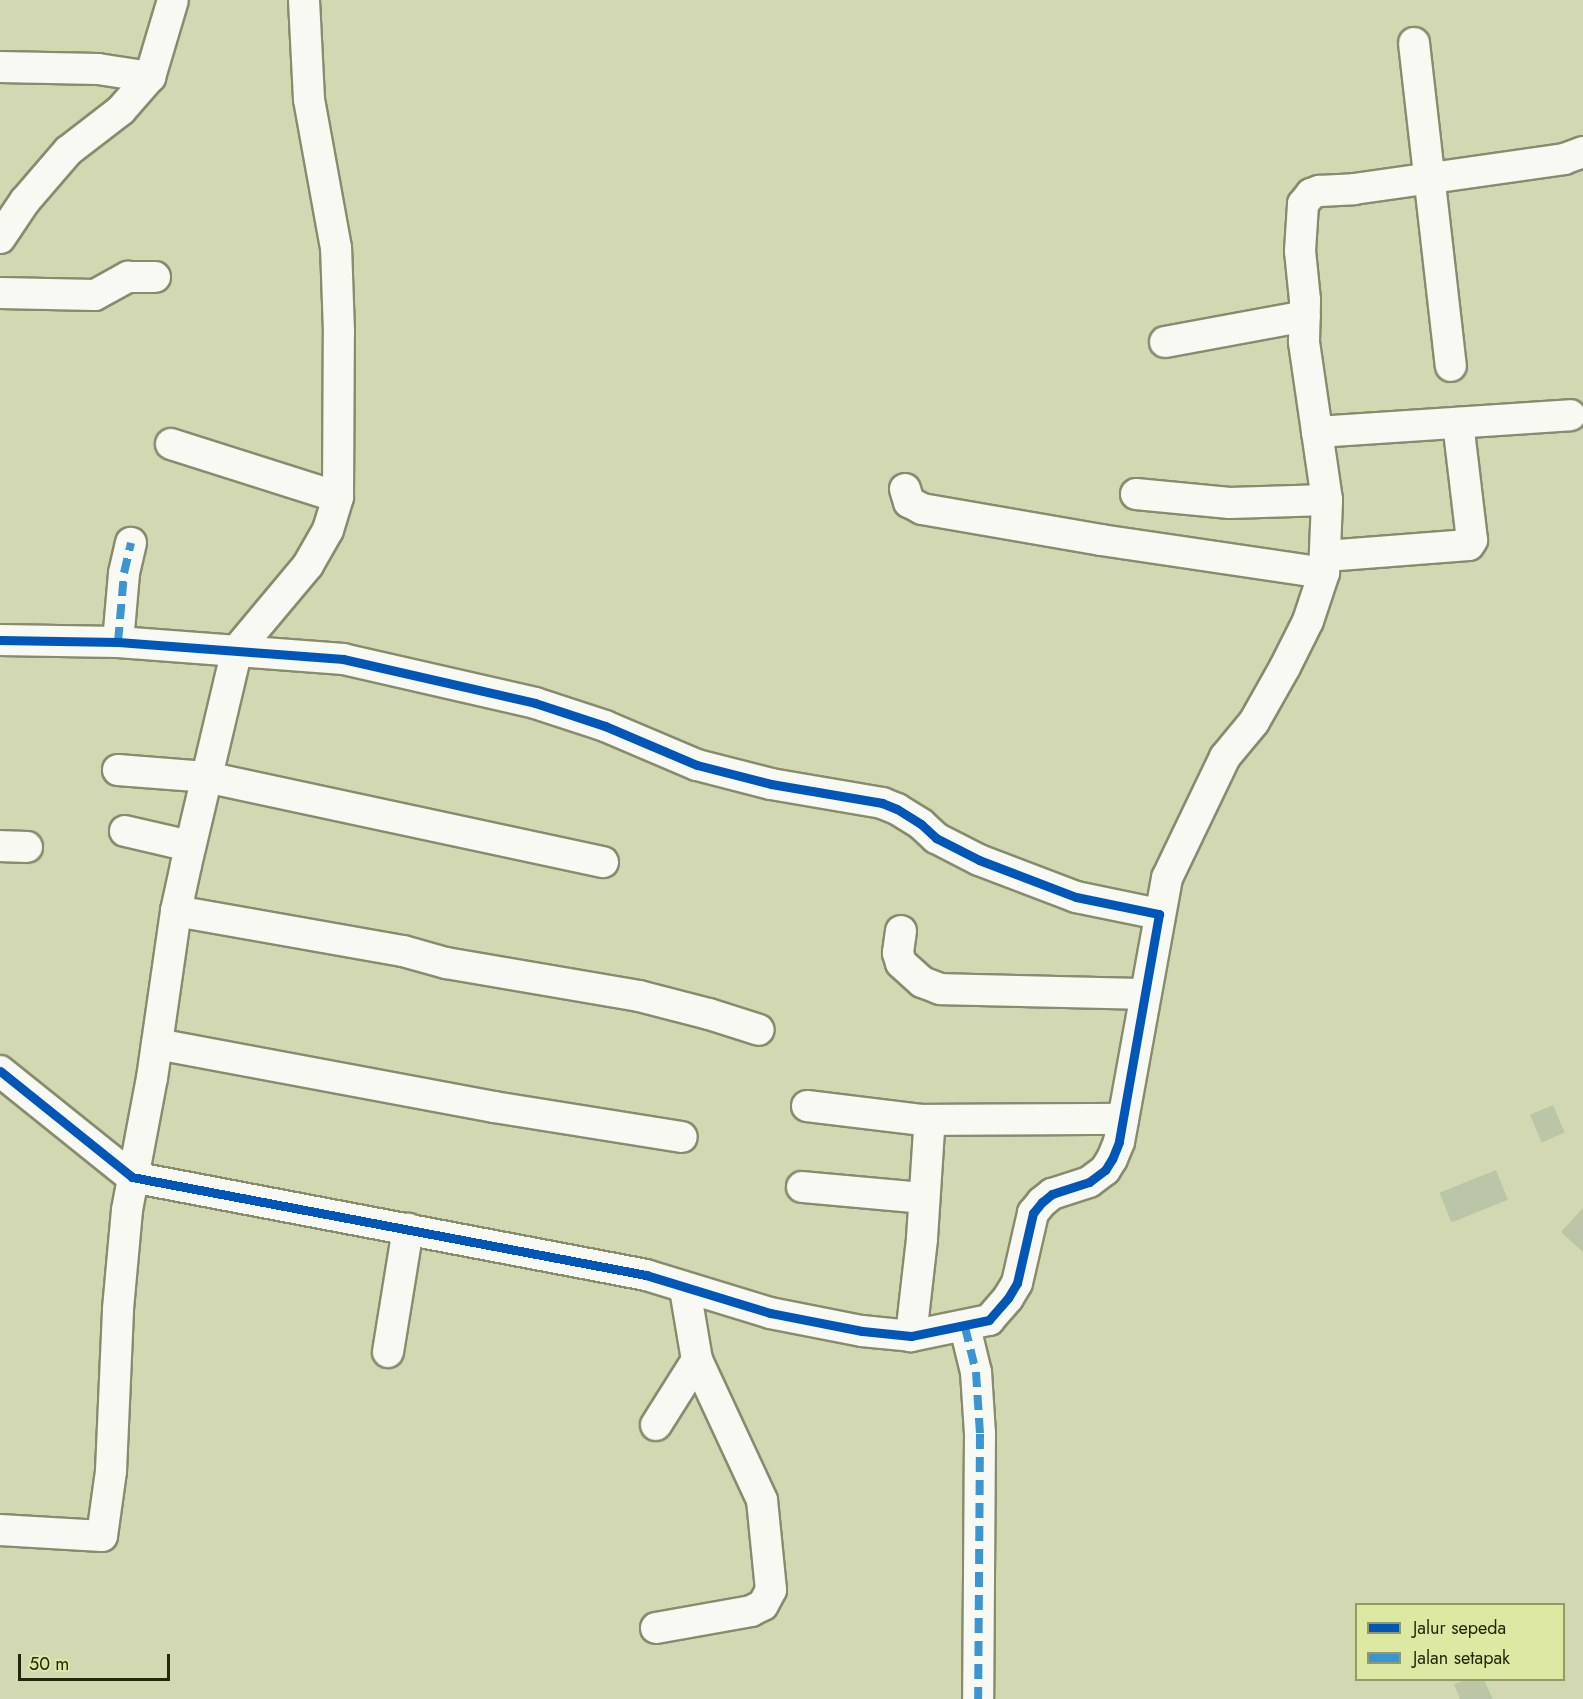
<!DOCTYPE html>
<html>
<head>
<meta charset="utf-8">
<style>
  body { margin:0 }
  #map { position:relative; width:1583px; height:1699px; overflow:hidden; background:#d2d8b2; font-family:Jost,sans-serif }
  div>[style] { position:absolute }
  .building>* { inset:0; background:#bbc6a9; transform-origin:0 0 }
  .roads { filter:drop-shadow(2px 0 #878c6d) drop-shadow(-2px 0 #878c6d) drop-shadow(0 2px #878c6d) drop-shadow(0 -2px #878c6d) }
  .minor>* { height:30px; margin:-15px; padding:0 15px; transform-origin:15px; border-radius:15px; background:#f8f9f3 }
  .quiet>* { height:8px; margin-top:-4px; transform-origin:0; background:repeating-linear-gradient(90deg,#3b95d2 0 15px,transparent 0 23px) }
  .cycleway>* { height:9px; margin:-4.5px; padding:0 4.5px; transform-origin:4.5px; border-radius:4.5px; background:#0057b8 }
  span { translate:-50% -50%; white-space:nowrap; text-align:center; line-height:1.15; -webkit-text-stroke:4.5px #dde8a2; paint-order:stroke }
  .legend { position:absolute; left:1355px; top:1603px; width:210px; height:78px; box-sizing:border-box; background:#dde8a2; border:2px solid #929a65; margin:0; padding:8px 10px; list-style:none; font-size:18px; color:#22260a }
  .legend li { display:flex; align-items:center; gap:12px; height:30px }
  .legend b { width:30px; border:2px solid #929a65 }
  .scale { position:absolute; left:18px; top:1654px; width:152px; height:27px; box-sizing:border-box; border:3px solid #22260a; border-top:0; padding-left:8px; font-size:18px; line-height:21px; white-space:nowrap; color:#22260a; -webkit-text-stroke:4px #dde8a2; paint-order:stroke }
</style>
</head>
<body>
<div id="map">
  <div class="building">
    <div style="left:1553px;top:1105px;width:30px;height:25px;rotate:67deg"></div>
    <div style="left:1496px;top:1170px;width:32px;height:61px;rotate:68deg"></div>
    <div style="clip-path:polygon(1583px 1208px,1583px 1252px,1561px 1232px)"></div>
    <div style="clip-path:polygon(1466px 1680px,1484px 1680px,1493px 1699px,1460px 1699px,1454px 1684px)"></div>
  </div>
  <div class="roads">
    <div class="minor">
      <div style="left:1414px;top:43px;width:325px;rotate:83.5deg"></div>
      <div style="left:0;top:67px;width:98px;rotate:1.2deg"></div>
      <div style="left:98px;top:69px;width:53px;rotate:8.7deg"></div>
      <div style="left:0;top:238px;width:45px;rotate:-56deg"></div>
      <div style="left:25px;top:201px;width:66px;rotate:-49.3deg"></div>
      <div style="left:68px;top:151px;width:67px;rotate:-37.7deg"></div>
      <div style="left:121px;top:110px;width:44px;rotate:-48.7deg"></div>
      <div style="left:150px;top:77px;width:80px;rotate:-73.4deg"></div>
      <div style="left:0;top:293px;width:95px;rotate:1.2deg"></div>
      <div style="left:95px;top:295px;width:38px;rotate:-29deg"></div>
      <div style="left:128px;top:277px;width:27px"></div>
      <div style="left:1165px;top:342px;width:142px;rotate:-10.5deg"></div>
      <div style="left:1317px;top:432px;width:254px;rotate:-3.8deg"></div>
      <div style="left:171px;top:444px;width:175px;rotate:17.6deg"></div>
      <div style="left:905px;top:489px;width:14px;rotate:73deg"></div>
      <div style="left:909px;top:502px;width:15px;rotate:28deg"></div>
      <div style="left:922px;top:509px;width:182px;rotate:9.8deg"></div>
      <div style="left:1101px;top:540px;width:225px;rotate:8.4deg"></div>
      <div style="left:1136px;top:494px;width:94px;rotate:5.5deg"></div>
      <div style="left:1230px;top:503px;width:97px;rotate:-1.8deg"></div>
      <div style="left:1326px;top:556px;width:143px;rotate:-4.4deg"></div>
      <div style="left:1469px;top:545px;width:6px;rotate:-59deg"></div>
      <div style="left:1472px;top:540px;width:118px;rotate:-96.8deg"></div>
      <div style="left:0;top:640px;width:118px;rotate:1deg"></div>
      <div style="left:118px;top:642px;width:226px;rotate:4.3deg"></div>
      <div style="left:343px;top:659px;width:197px;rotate:12.9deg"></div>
      <div style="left:535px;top:703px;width:74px;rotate:18.2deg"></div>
      <div style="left:605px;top:726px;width:100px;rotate:23deg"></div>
      <div style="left:697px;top:765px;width:76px;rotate:14.4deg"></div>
      <div style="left:771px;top:784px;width:113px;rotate:9.7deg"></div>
      <div style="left:882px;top:803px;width:16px;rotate:22deg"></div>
      <div style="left:897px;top:809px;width:28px;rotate:32deg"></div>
      <div style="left:921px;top:824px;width:21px;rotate:43deg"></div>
      <div style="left:936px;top:838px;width:48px;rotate:27.1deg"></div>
      <div style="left:979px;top:860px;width:104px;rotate:20.9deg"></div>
      <div style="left:1076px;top:897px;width:85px;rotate:11.6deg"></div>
      <div style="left:118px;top:642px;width:69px;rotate:-85deg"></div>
      <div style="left:124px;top:573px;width:31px;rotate:-77deg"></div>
      <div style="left:118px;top:770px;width:88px;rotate:4.5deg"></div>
      <div style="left:206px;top:777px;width:406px;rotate:12.1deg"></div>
      <div style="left:125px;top:831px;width:67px;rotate:13deg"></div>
      <div style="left:0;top:846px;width:27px;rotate:2deg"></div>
      <div style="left:176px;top:911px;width:230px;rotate:10deg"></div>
      <div style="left:403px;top:951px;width:45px;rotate:15.6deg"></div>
      <div style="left:446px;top:963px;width:196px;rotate:9.7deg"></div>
      <div style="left:639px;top:996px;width:72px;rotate:14.4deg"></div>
      <div style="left:709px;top:1014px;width:52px;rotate:17.7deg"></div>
      <div style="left:901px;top:931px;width:22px;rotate:98deg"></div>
      <div style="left:898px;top:953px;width:10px;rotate:73deg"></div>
      <div style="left:901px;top:963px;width:28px;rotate:42deg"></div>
      <div style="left:922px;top:982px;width:19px;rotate:21deg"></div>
      <div style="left:940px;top:989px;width:205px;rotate:1.4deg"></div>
      <div style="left:157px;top:1044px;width:343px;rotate:10.6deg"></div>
      <div style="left:494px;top:1107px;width:190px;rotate:9.1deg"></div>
      <div style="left:0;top:1071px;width:169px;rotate:38.8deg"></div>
      <div style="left:132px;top:1177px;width:523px;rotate:10.79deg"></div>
      <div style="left:646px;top:1275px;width:130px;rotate:17deg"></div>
      <div style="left:770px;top:1313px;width:94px;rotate:11.1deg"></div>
      <div style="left:862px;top:1331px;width:49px;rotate:5.8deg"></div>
      <div style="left:911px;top:1336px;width:80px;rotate:-11.6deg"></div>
      <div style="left:989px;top:1320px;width:29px;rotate:-49deg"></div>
      <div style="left:1008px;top:1298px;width:17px;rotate:-59deg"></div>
      <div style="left:1017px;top:1283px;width:72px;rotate:-77.1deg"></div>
      <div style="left:1033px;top:1213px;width:14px;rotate:-51deg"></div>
      <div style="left:1042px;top:1202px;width:13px;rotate:-39deg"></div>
      <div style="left:1052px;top:1194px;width:39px;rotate:-18deg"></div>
      <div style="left:1089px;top:1182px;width:20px;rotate:-37deg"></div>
      <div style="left:1105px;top:1170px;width:13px;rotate:-58deg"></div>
      <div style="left:1112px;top:1159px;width:18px;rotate:-68deg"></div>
      <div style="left:1119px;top:1142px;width:268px;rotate:-79.7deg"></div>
      <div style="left:1167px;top:878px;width:134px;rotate:-64.4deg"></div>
      <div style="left:1225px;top:757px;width:45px;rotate:-50.4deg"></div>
      <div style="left:1254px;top:722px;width:63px;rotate:-60.6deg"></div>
      <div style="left:1285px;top:667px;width:51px;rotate:-63.4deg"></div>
      <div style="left:1308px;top:621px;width:51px;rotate:-71.6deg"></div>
      <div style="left:1324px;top:573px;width:73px;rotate:-87.6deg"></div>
      <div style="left:1327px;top:500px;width:160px;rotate:-98.3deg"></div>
      <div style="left:1304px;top:342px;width:42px;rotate:-88.6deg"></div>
      <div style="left:1305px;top:300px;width:49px;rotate:-95.8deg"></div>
      <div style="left:1300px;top:251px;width:47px;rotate:-86.3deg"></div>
      <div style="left:1303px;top:204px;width:13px;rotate:-51deg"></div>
      <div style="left:1311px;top:194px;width:9px;rotate:-21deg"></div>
      <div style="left:1319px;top:191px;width:35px;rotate:-3deg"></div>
      <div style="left:1354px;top:189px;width:212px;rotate:-8.1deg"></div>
      <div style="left:1564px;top:159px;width:20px;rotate:-20deg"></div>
      <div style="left:807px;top:1106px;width:117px;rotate:6.9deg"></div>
      <div style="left:923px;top:1120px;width:12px;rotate:59deg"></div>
      <div style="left:929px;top:1130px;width:109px;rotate:93.7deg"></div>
      <div style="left:922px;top:1239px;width:98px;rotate:96.5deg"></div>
      <div style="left:923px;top:1120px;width:200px;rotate:-0.3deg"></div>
      <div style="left:802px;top:1187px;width:122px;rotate:5.2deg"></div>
      <div style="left:965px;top:1327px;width:46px;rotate:76.3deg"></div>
      <div style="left:976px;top:1372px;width:62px;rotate:86.3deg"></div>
      <div style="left:980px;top:1434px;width:265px;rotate:90.4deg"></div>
      <div style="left:388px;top:1352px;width:125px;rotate:-80.8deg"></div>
      <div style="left:656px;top:1425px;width:77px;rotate:-57.8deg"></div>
      <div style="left:0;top:1530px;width:102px;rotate:3.4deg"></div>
      <div style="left:102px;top:1536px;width:66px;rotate:-82.1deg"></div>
      <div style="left:111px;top:1471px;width:162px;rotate:-87.5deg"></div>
      <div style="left:118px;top:1309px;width:99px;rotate:-84.8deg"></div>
      <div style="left:127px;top:1210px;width:134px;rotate:-79.3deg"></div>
      <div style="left:152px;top:1078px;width:169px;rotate:-81.8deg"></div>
      <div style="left:176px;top:911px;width:47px;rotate:-77.7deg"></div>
      <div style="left:186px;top:865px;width:221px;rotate:-76.7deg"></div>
      <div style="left:237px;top:650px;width:111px;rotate:-50.1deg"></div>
      <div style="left:308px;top:565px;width:40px;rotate:-60.3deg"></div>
      <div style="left:328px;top:530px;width:34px;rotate:-73deg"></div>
      <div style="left:338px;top:497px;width:165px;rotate:-89.7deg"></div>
      <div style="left:339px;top:332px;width:84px;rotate:-92deg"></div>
      <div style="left:336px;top:248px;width:151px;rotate:-100.3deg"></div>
      <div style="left:309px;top:99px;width:99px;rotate:-92.9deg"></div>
      <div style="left:656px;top:1628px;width:97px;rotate:-10.1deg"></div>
      <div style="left:751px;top:1611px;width:13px;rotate:-27deg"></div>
      <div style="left:763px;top:1605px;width:17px;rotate:-62deg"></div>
      <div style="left:771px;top:1590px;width:90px;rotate:-95.7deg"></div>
      <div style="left:762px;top:1500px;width:154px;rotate:-114.9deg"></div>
      <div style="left:697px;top:1360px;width:72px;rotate:-99.6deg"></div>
    </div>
  </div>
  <div class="quiet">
    <div style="left:118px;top:642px;width:69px;rotate:-85deg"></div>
    <div style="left:124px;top:573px;width:31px;rotate:-77deg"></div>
    <div style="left:965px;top:1327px;width:46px;rotate:76.3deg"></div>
    <div style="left:976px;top:1372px;width:62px;rotate:86.3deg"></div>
    <div style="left:980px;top:1434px;width:265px;rotate:90.4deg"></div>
  </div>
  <div class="cycleway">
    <div style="left:0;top:640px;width:118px;rotate:1deg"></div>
    <div style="left:118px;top:642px;width:226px;rotate:4.3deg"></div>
    <div style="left:343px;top:659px;width:197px;rotate:12.9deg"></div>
    <div style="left:535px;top:703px;width:74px;rotate:18.2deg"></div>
    <div style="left:605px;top:726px;width:100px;rotate:23deg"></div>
    <div style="left:697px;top:765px;width:76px;rotate:14.4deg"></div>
    <div style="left:771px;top:784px;width:113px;rotate:9.7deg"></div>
    <div style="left:882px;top:803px;width:16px;rotate:22deg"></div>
    <div style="left:897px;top:809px;width:28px;rotate:32deg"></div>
    <div style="left:921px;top:824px;width:21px;rotate:43deg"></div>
    <div style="left:936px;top:838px;width:48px;rotate:27.1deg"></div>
    <div style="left:979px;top:860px;width:104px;rotate:20.9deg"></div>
    <div style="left:1076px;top:897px;width:85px;rotate:11.6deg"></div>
    <div style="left:1159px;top:914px;width:231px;rotate:100deg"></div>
    <div style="left:1119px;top:1142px;width:18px;rotate:112deg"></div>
    <div style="left:1112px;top:1159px;width:13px;rotate:122deg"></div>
    <div style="left:1105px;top:1170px;width:20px;rotate:143deg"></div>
    <div style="left:1089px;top:1182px;width:39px;rotate:162deg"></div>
    <div style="left:1052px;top:1194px;width:13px;rotate:141deg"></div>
    <div style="left:1042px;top:1202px;width:14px;rotate:129deg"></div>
    <div style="left:1033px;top:1213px;width:72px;rotate:102.9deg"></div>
    <div style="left:1017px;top:1283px;width:17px;rotate:121deg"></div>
    <div style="left:1008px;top:1298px;width:29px;rotate:131deg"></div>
    <div style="left:989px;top:1320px;width:80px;rotate:168.4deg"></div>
    <div style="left:911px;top:1336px;width:49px;rotate:-174.2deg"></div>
    <div style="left:862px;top:1331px;width:94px;rotate:-168.9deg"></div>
    <div style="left:770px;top:1313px;width:130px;rotate:-163deg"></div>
    <div style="left:646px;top:1275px;width:523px;rotate:-169.21deg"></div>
    <div style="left:132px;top:1177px;width:169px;rotate:-141.2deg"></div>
  </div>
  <ul class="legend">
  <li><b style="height:8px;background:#0057b8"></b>Jalur sepeda</li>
  <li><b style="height:8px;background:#3b95d2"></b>Jalan setapak</li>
  </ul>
  <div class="scale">50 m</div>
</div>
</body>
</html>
